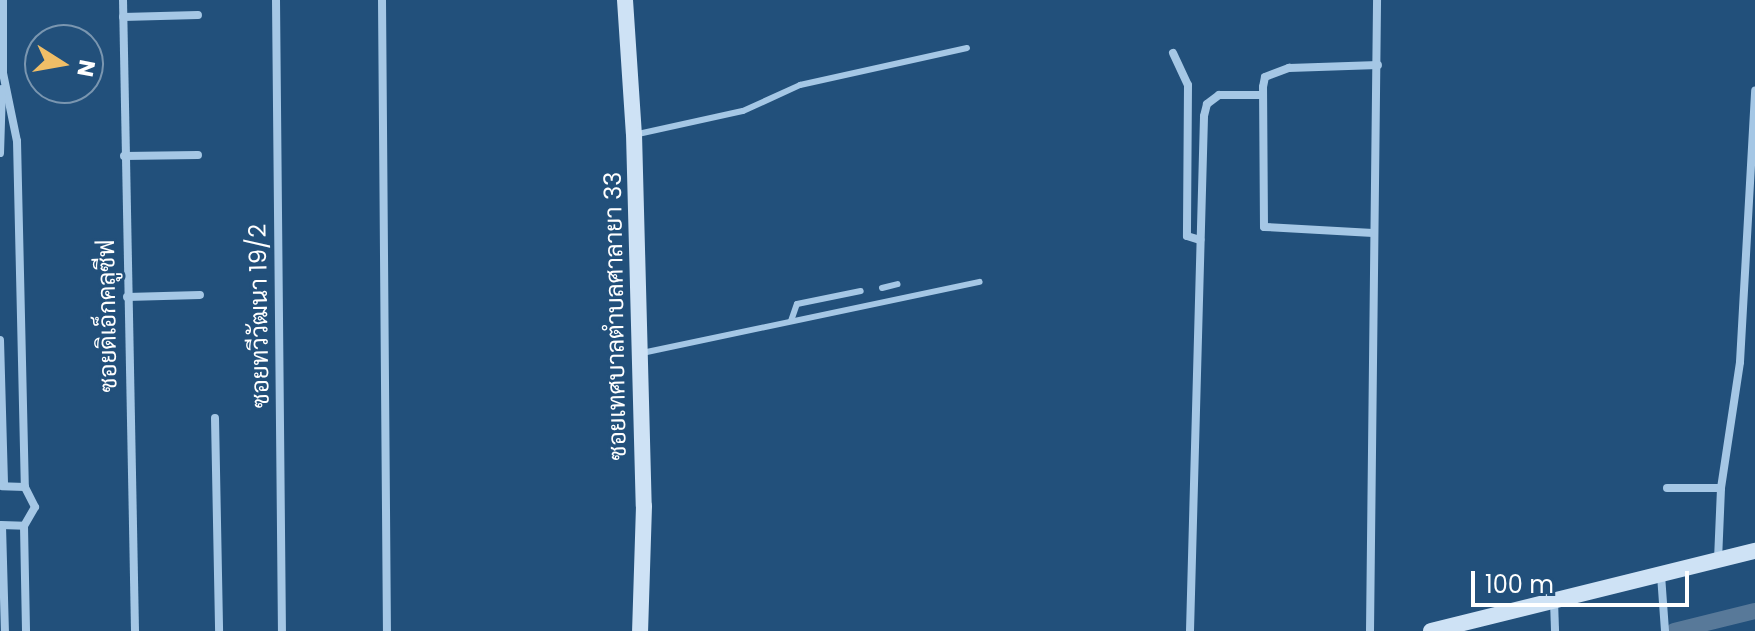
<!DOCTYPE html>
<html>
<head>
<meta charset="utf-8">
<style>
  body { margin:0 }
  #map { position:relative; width:1755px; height:631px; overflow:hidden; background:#22507b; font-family:Poppins,Sarabun,sans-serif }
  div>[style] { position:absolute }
  .canal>* { height:16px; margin:-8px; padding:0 8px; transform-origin:8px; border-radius:8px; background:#587999 }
  .lane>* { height:6px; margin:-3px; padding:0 3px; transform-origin:3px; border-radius:3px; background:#a5c7e5 }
  .street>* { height:8px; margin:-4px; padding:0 4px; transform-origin:4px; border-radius:4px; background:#a5c7e5 }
  .secondary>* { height:16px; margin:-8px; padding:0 8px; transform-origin:8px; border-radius:8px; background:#cee2f5 }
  span { translate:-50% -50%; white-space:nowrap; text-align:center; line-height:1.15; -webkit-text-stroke:6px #22507b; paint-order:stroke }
  .street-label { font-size:24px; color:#fff }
  .north { position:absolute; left:24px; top:24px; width:80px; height:80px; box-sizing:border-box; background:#22507b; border:2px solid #7a96b0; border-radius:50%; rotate:101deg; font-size:22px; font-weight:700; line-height:32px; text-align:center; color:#fff }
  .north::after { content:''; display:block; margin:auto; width:28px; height:36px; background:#f0be67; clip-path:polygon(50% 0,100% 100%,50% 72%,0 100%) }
  .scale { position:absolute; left:1471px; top:571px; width:218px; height:36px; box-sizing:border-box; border:4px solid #fff; border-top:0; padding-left:10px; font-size:24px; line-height:28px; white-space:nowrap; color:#fff; -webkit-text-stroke:6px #22507b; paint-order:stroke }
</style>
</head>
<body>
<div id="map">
  <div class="canal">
    <div style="left:1674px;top:631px;width:83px;rotate:-13.9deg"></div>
  </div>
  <div class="lane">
    <div style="left:638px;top:134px;width:107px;rotate:-12.4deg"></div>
    <div style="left:743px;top:111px;width:63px;rotate:-24.5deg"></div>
    <div style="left:800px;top:85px;width:171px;rotate:-12.5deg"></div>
    <div style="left:882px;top:288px;width:16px;rotate:-14deg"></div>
    <div style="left:791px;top:321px;width:18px;rotate:-71deg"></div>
    <div style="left:797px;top:304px;width:65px;rotate:-11.5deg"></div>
    <div style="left:642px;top:353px;width:345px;rotate:-11.9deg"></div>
  </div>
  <div class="street">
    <div style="left:123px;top:0;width:631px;rotate:88.91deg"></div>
    <div style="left:276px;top:0;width:631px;rotate:89.46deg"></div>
    <div style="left:382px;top:0;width:631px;rotate:89.55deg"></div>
    <div style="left:123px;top:17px;width:75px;rotate:-1.5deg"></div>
    <div style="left:1173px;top:53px;width:35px;rotate:65deg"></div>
    <div style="left:1188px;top:85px;width:151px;rotate:90.4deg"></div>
    <div style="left:1187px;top:236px;width:14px;rotate:17deg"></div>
    <div style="left:3px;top:73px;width:69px;rotate:78.4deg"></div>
    <div style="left:17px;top:141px;width:346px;rotate:88.7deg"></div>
    <div style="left:3px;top:75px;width:75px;rotate:-90deg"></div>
    <div style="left:0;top:153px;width:64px;rotate:-88.2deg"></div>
    <div style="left:124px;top:156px;width:74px;rotate:-0.8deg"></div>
    <div style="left:1373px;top:233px;width:109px;rotate:-176.8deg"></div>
    <div style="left:1264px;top:227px;width:140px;rotate:-90.4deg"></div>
    <div style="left:1263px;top:87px;width:10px;rotate:-79deg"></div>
    <div style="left:1265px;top:77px;width:26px;rotate:-21deg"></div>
    <div style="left:1289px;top:68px;width:89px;rotate:-1.9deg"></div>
    <div style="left:127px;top:297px;width:73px;rotate:-1.6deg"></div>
    <div style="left:0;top:340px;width:145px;rotate:88.4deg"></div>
    <div style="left:215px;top:418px;width:213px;rotate:88.9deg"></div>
    <div style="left:1667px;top:488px;width:54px"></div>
    <div style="left:1px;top:525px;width:23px;rotate:2deg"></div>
    <div style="left:24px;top:526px;width:22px;rotate:-60deg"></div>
    <div style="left:35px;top:507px;width:22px;rotate:-117deg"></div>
    <div style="left:25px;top:487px;width:23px;rotate:-178deg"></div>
    <div style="left:2px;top:526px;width:105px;rotate:88.4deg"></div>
    <div style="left:24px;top:526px;width:105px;rotate:88.9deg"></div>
    <div style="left:1718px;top:560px;width:72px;rotate:-87.6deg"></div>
    <div style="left:1721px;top:488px;width:127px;rotate:-81.4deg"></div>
    <div style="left:1740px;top:362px;width:272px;rotate:-86.8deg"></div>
    <div style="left:1661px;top:575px;width:56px;rotate:85.9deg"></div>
    <div style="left:1554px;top:601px;width:30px;rotate:88deg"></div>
    <div style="left:1190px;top:631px;width:515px;rotate:-88.44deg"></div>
    <div style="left:1204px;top:116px;width:12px;rotate:-76deg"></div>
    <div style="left:1207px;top:104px;width:15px;rotate:-37deg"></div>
    <div style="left:1219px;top:95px;width:44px"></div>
    <div style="left:1370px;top:631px;width:631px;rotate:-89.36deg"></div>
  </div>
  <div class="secondary">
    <div style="left:625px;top:0;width:134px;rotate:86.2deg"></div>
    <div style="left:634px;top:134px;width:372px;rotate:88.5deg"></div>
    <div style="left:644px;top:506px;width:125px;rotate:91.8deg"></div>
    <div style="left:1431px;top:631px;width:334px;rotate:-13.9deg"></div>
  </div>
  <div class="street-label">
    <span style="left:107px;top:316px;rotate:-91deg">ซอยดิเอ็กคลูซีฟ</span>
    <span style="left:259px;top:316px;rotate:-91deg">ซอยทวีวัฒนา 19/2</span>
    <span style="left:615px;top:316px;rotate:-91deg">ซอยเทศบาลตำบลศาลายา 33</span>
  </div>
  <div class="north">N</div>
  <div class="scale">100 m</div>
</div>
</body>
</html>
